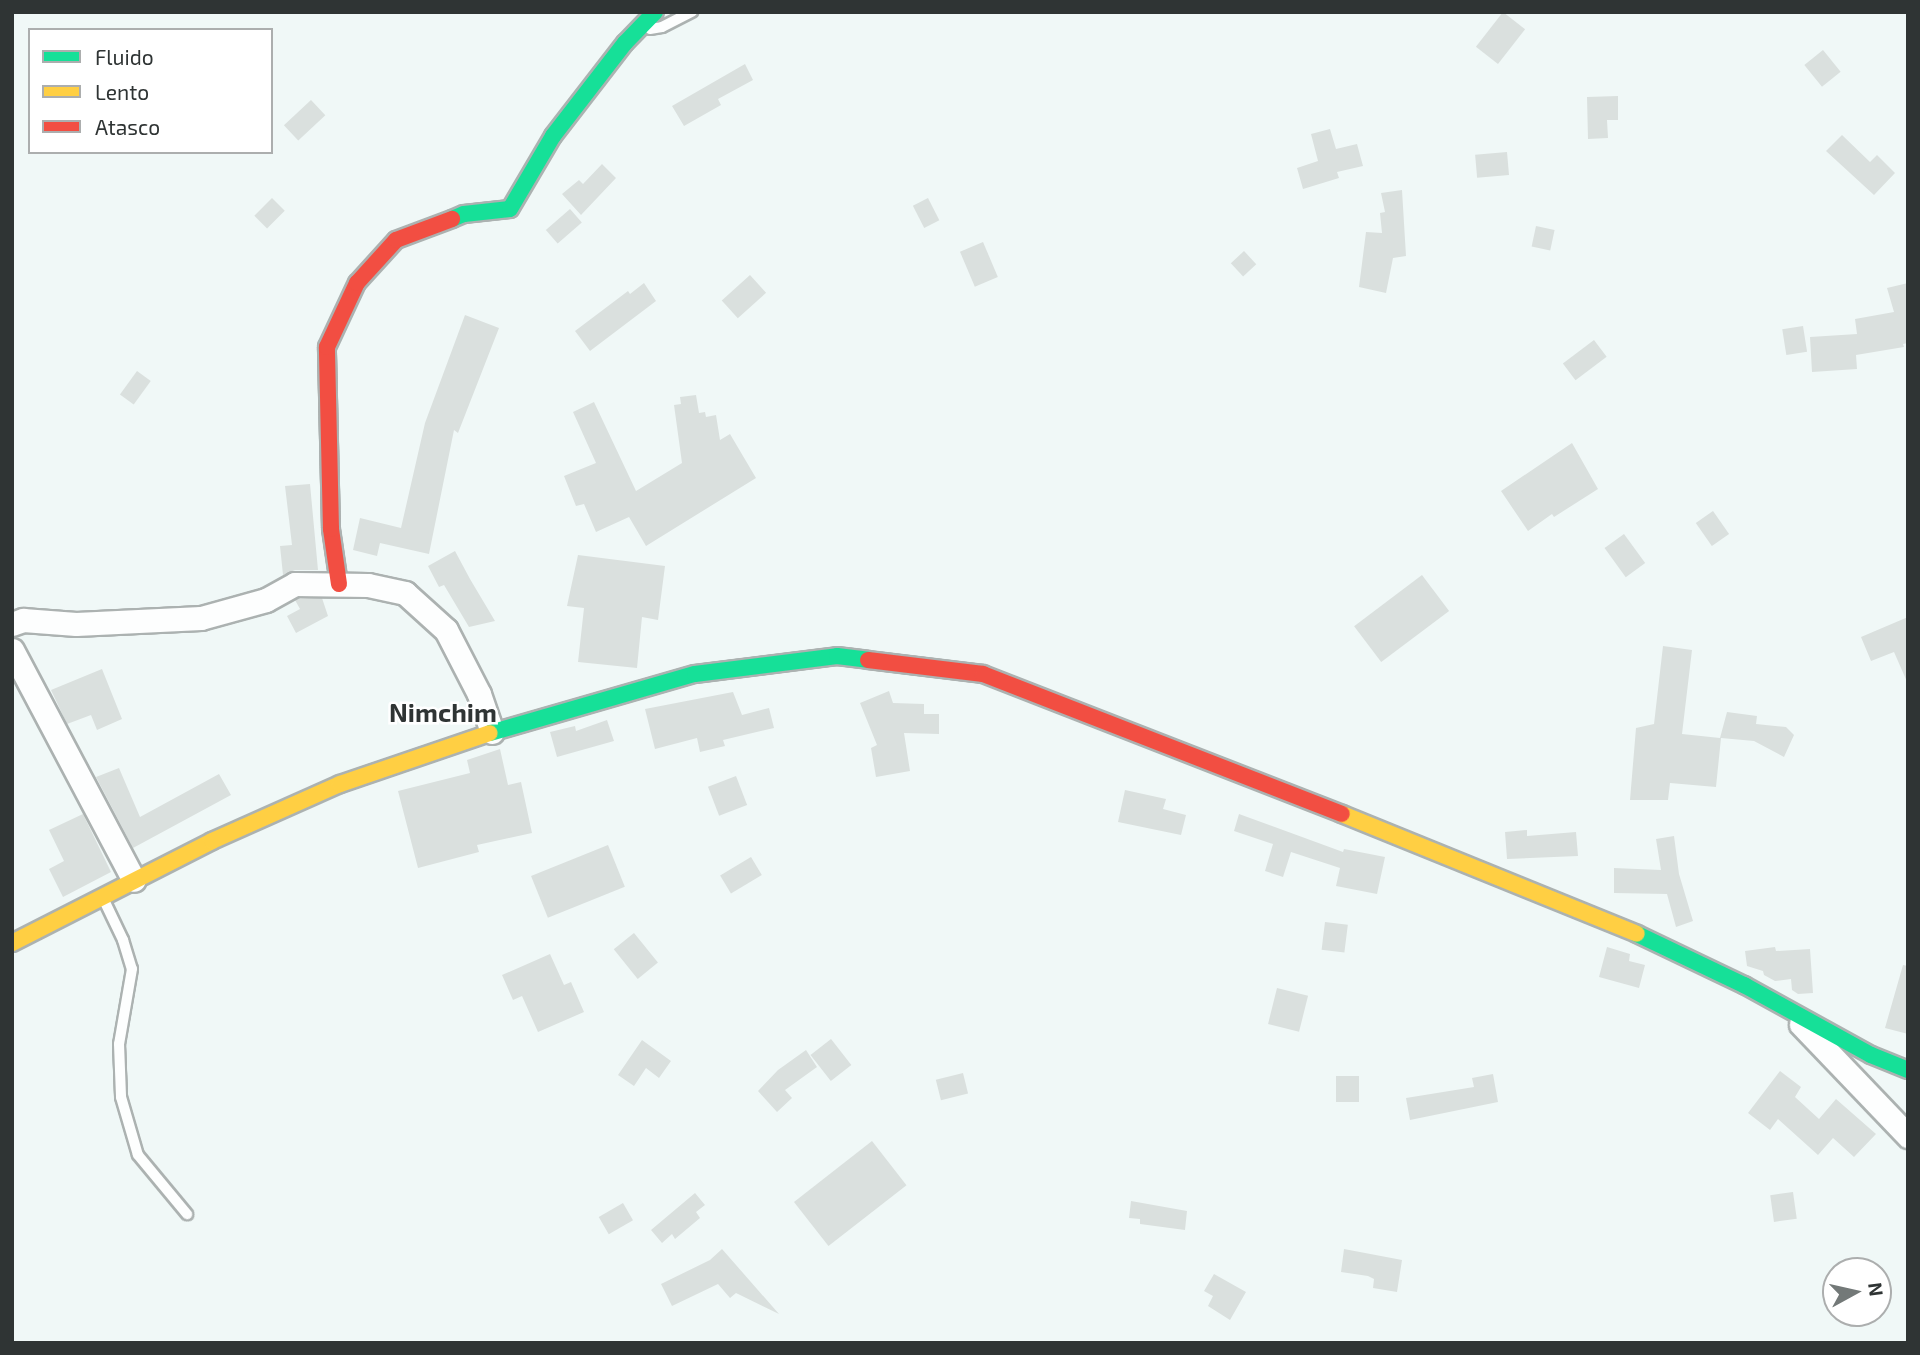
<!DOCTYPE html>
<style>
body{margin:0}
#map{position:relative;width:1920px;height:1355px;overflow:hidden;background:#f0f8f7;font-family:"Exo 2",sans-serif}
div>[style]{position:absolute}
.building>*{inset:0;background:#dae0de;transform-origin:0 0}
.roads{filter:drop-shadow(2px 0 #acb2b1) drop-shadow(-2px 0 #acb2b1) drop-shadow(0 2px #acb2b1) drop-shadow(0 -2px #acb2b1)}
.lane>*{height:10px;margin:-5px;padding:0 5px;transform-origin:5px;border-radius:5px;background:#fdfefe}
.street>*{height:23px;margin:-11.5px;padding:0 11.5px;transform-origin:11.5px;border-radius:11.5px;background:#fdfefe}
.fast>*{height:16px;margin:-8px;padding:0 8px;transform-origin:8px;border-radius:8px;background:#16e098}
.slow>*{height:16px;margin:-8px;padding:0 8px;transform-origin:8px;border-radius:8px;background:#ffcf43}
.jam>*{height:16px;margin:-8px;padding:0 8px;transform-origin:8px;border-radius:8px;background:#f24e42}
span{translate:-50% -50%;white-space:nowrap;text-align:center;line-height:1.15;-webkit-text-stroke:5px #fff;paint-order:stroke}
.quarter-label{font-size:26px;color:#2f3434;font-weight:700}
.frame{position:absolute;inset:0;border:14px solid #2f3434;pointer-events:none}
.legend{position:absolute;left:28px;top:28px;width:245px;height:126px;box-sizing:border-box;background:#fff;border:2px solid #acaeae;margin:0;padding:9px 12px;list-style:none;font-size:21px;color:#2f3434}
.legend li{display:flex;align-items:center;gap:14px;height:35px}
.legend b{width:35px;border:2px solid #acaeae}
.north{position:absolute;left:1822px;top:1257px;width:70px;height:70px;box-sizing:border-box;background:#fff;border:2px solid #acaeae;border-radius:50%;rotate:82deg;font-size:19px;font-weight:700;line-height:28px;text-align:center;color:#2f3434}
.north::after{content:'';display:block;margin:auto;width:24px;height:32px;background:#737978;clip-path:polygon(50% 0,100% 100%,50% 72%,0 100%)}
</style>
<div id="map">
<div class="building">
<i style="left:1503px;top:12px;width:28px;height:44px;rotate:38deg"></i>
<i style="left:1823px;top:50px;width:28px;height:24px;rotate:51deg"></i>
<i style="clip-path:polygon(745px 64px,753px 80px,718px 99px,721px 105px,684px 126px,672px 106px)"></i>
<i style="clip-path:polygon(1618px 96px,1618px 120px,1607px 120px,1608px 138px,1588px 139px,1587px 97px)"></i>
<i style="left:311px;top:100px;width:21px;height:37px;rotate:47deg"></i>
<i style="clip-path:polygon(1330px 129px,1336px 149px,1357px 144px,1363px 166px,1337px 172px,1339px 178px,1303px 189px,1297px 168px,1318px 161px,1311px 134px)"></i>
<i style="clip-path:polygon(1842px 135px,1870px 162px,1877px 155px,1895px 173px,1874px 195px,1826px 151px)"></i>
<i style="left:1507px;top:152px;width:23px;height:32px;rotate:85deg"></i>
<i style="clip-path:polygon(602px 164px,616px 178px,581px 215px,562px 194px,579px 180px,583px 184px)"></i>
<i style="clip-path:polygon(1402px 190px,1406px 256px,1393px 258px,1386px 293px,1359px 287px,1366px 232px,1382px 233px,1380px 213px,1385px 212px,1381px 193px)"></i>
<i style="left:272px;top:198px;width:18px;height:25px;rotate:45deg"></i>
<i style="left:928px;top:198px;width:25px;height:17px;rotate:63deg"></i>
<i style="left:570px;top:209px;width:18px;height:32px;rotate:49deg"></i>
<i style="left:1536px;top:226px;width:19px;height:21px;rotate:12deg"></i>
<i style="left:983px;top:242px;width:38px;height:25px;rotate:67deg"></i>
<i style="left:1244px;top:251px;width:18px;height:18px;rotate:47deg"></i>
<i style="left:750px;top:275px;width:24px;height:38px;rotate:48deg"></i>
<i style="clip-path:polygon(644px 283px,656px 301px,590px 351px,575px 331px,628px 291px,630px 294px)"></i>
<i style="clip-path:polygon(1908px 283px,1908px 343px,1903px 344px,1904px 347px,1856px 355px,1857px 369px,1812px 372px,1810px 337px,1857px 334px,1855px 319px,1894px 312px,1887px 288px)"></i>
<i style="clip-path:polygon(465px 315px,499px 328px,458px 433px,454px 430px,429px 554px,380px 543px,377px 556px,353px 550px,360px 518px,401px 528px,425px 423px)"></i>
<i style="left:1803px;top:326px;width:26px;height:21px;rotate:81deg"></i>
<i style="left:1594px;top:340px;width:21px;height:39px;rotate:53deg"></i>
<i style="left:137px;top:371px;width:17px;height:29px;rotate:36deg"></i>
<i style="clip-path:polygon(696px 395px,699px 413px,705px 412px,706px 417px,716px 415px,720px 440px,730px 434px,756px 478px,646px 546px,629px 517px,596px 532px,584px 504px,576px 506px,564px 476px,596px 463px,573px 412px,594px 402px,636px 491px,682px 463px,674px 405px,681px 404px,680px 397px)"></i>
<i style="clip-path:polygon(1572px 443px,1598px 489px,1554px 517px,1552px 514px,1528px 531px,1501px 491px)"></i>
<i style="clip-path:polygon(310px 484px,318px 570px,295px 570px,283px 575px,280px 546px,292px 545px,285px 486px)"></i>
<i style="left:1713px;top:511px;width:28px;height:21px;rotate:55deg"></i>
<i style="left:1624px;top:534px;width:36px;height:24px;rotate:54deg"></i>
<i style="clip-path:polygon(455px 551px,470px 579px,495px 621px,469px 627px,444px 585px,439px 587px,428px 566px)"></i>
<i style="clip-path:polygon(578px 555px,665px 566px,658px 620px,642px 617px,637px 668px,578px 662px,584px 608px,567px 606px)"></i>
<i style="left:1422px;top:575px;width:45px;height:85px;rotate:53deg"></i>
<i style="clip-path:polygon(299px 598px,322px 598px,328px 616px,296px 633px,287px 616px,300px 609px,295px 600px)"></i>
<i style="clip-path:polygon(1908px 617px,1908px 684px,1894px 652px,1871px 661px,1861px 637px)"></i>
<i style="clip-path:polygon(1663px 646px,1692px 650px,1682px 734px,1720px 738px,1727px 712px,1757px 716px,1756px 724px,1786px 727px,1794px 735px,1784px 757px,1754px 741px,1721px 738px,1716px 787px,1670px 783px,1668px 800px,1630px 800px,1636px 728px,1654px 724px)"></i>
<i style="clip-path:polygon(102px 669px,122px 719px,97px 730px,91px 715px,67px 724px,51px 690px)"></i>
<i style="clip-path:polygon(889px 691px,893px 703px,924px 704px,924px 714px,939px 714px,939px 734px,904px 733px,910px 771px,876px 777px,871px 748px,877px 745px,860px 703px)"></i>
<i style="clip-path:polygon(733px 692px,742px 715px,769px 708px,774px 728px,723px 740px,725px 746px,700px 752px,697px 738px,655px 749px,645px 709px)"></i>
<i style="clip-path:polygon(607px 720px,614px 741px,557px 757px,550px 732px,575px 726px,576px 731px)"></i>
<i style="clip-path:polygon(500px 749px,508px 785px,521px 782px,532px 833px,477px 845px,479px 852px,418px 868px,398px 791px,470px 773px,467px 760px)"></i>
<i style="clip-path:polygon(119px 768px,140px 817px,219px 774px,231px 795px,133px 848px,96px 777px)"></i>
<i style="left:736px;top:776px;width:31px;height:30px;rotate:69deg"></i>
<i style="clip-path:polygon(1125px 790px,1166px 799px,1163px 809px,1186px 815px,1181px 835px,1118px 822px)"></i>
<i style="clip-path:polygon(83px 814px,111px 872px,63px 897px,49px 869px,64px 861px,49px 830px)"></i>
<i style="clip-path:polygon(1239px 814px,1343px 852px,1344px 849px,1385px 857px,1377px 894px,1336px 886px,1340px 868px,1291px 852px,1283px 877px,1265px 871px,1273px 844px,1234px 831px)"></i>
<i style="clip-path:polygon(1527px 830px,1527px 836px,1576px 832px,1578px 856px,1507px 859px,1505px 832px)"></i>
<i style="clip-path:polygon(1674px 836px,1679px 874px,1693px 921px,1676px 927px,1667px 894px,1614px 893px,1614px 868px,1661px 870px,1656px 839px)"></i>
<i style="left:608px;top:845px;width:45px;height:83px;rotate:68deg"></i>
<i style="left:751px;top:857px;width:21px;height:36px;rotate:59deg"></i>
<i style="left:1325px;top:922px;width:23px;height:28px;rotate:7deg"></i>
<i style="left:634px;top:933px;width:38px;height:26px;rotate:51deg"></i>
<i style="clip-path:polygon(1607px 947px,1630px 954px,1629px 961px,1645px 965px,1639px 988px,1599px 977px)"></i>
<i style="clip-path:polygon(1775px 947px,1776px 951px,1810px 949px,1813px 993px,1798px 994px,1792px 990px,1791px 979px,1775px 981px,1764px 975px,1763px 971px,1747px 966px,1745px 951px)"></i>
<i style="clip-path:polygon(550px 954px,564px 985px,571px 982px,584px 1012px,538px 1032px,522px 996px,513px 1000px,502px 975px)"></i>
<i style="clip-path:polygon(1903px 965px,1908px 966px,1908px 1034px,1885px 1028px)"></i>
<i style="left:1277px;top:988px;width:32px;height:37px;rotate:14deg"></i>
<i style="left:831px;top:1039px;width:33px;height:26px;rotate:52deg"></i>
<i style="clip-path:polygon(642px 1040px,671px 1061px,659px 1078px,646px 1068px,634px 1086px,618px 1075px)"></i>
<i style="clip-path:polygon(806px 1050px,817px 1067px,785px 1090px,792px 1098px,777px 1112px,758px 1091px,778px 1070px)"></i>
<i style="clip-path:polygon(1780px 1071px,1801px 1087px,1795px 1097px,1819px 1119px,1836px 1099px,1876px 1134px,1854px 1157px,1833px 1138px,1818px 1155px,1778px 1119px,1770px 1130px,1748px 1113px)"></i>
<i style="left:963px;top:1073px;width:21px;height:28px;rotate:76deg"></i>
<i style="clip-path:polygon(1493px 1074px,1498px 1102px,1410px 1120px,1406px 1098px,1474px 1087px,1472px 1078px)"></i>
<i style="left:1336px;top:1076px;width:23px;height:26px"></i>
<i style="left:872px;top:1141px;width:56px;height:99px;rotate:52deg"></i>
<i style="left:1793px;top:1192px;width:27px;height:23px;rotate:82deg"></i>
<i style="clip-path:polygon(695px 1193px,705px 1205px,696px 1212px,700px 1218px,675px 1239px,672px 1234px,662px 1243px,651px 1230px)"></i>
<i style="clip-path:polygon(1131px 1201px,1187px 1211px,1185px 1230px,1140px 1224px,1140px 1219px,1129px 1218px)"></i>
<i style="left:623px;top:1203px;width:20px;height:28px;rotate:60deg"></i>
<i style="clip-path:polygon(722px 1249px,779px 1314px,736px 1293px,730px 1298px,718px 1284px,672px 1306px,661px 1284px,710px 1260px)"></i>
<i style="clip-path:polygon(1344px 1249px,1402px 1260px,1397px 1292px,1373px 1288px,1374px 1279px,1368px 1276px,1341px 1272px)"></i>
<i style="clip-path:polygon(1214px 1274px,1246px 1292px,1230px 1320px,1208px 1306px,1213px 1296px,1204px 1291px)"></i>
</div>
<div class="roads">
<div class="lane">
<i style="left:650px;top:29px;width:12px;rotate:-9deg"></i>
<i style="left:662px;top:27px;width:34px;rotate:-27deg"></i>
<i style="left:103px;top:898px;width:47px;rotate:64.5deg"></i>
<i style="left:123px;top:940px;width:30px;rotate:73deg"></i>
<i style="left:132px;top:969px;width:76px;rotate:99.8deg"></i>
<i style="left:119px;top:1044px;width:53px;rotate:87.8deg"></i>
<i style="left:121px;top:1097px;width:60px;rotate:73.7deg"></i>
<i style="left:138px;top:1155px;width:77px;rotate:50.3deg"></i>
</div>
<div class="street">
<i style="left:12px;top:624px;width:12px;rotate:-20deg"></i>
<i style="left:23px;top:620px;width:53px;rotate:4.3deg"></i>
<i style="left:76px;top:624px;width:125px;rotate:-2.7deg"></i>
<i style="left:201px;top:618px;width:67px;rotate:-15.5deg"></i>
<i style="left:266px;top:600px;width:33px;rotate:-29deg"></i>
<i style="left:295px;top:584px;width:73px;rotate:0.8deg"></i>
<i style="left:368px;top:585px;width:38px;rotate:12deg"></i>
<i style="left:405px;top:593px;width:55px;rotate:42.1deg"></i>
<i style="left:446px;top:630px;width:72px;rotate:62.7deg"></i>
<i style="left:479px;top:694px;width:40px;rotate:71.1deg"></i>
<i style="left:12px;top:650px;width:260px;rotate:62.1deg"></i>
<i style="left:1801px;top:1024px;width:155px;rotate:46.3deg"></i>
</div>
<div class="fast">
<i style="left:452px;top:219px;width:13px;rotate:-23deg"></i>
<i style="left:464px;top:214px;width:46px;rotate:-6.2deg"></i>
<i style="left:510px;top:209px;width:85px;rotate:-59.5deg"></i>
<i style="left:553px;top:136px;width:118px;rotate:-52.3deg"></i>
<i style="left:625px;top:43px;width:43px;rotate:-45.9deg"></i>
<i style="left:490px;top:733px;width:213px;rotate:-16.1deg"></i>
<i style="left:695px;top:674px;width:143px;rotate:-7.2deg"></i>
<i style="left:837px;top:656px;width:31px;rotate:7deg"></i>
<i style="left:1637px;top:934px;width:119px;rotate:25.5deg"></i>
<i style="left:1744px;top:985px;width:145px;rotate:28.9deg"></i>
<i style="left:1871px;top:1055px;width:40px;rotate:22deg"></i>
</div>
<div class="slow">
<i style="left:1342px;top:814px;width:318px;rotate:22.1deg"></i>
<i style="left:12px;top:943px;width:225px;rotate:-27deg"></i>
<i style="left:212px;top:841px;width:140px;rotate:-24deg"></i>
<i style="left:340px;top:784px;width:158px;rotate:-18.8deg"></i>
</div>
<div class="jam">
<i style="left:339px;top:584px;width:56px;rotate:-98.3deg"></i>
<i style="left:331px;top:529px;width:182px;rotate:-91.3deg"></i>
<i style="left:327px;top:347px;width:71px;rotate:-64.9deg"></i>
<i style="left:357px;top:283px;width:58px;rotate:-47.8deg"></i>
<i style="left:396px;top:240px;width:60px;rotate:-20.6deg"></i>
<i style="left:868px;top:660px;width:116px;rotate:6.9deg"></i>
<i style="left:983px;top:674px;width:385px;rotate:21.3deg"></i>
</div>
</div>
<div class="quarter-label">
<span style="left:443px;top:712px">Nimchim</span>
</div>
<div class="frame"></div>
<ul class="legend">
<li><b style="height:9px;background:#16e098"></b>Fluido</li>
<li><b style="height:9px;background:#ffcf43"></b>Lento</li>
<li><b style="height:9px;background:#f24e42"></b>Atasco</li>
</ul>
<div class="north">N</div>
</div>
